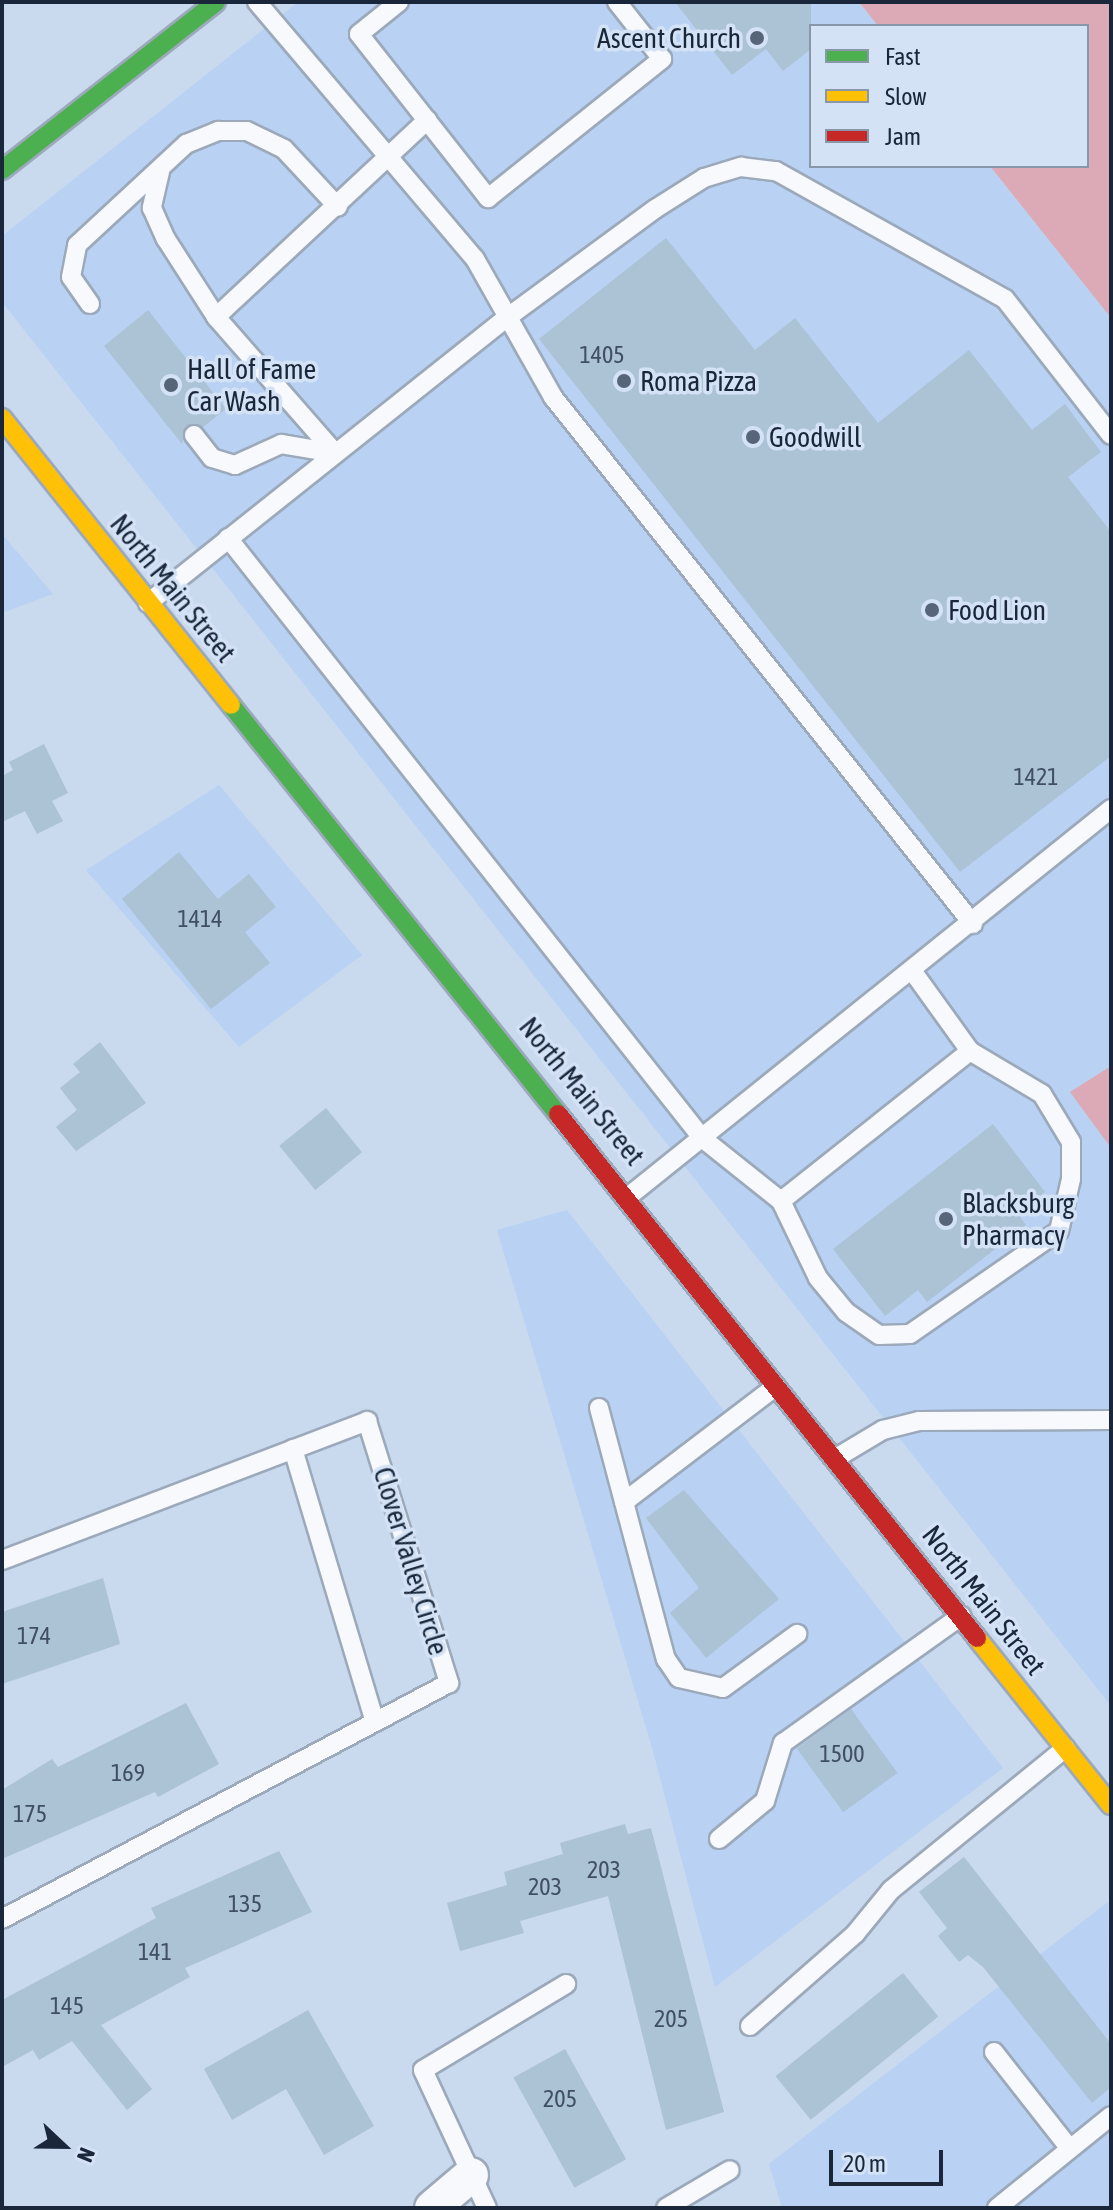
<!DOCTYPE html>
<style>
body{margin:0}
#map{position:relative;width:1113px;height:2210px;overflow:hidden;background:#c9d9ee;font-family:"Asap Condensed",sans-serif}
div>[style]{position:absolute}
.built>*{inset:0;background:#b9d1f2}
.green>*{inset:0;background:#dbaab6}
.building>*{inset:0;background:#acc2d5;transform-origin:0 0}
.roads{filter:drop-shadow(2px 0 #9ba9ba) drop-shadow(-2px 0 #9ba9ba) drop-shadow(0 2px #9ba9ba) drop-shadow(0 -2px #9ba9ba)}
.lane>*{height:18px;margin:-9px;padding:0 9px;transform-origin:9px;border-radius:9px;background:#f7f9fc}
.street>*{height:34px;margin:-17px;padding:0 17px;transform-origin:17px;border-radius:17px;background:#f7f9fc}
.fast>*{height:18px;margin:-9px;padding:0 9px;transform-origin:9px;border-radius:9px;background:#4caf50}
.slow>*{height:18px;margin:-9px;padding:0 9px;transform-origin:9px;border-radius:9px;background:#ffc107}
.jam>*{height:18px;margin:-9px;padding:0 9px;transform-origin:9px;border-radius:9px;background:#c62828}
.dots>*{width:22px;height:22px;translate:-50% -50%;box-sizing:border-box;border:4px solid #d4e2f6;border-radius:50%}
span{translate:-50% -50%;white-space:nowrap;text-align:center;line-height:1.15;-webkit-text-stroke:7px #d4e2f6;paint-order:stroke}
.number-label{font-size:24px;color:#404f62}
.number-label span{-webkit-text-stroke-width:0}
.poi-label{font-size:28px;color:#1a273a}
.right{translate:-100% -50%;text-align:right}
.left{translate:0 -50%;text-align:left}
.street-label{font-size:28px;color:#1a273a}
.frame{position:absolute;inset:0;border:4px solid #1a273a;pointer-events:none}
.legend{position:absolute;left:809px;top:24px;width:280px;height:144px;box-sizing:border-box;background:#d4e2f6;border:2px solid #8a97ab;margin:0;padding:10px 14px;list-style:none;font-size:24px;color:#1a273a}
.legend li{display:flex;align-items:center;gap:16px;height:40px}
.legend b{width:40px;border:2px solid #8a97ab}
.north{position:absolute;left:24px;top:2106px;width:80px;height:80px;-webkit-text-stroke:6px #d4e2f6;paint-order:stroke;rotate:112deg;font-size:22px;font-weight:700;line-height:32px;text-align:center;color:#1a273a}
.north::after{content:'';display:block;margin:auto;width:28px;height:36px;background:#1a273a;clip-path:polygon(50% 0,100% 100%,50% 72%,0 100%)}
.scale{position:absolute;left:829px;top:2150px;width:114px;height:36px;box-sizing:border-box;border:4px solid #1a273a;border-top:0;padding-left:10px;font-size:24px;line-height:28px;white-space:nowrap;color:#1a273a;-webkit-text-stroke:6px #d4e2f6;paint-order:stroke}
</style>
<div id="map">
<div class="built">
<i style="clip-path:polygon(298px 2px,859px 2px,878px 26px,811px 26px,811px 166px,990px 166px,1111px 318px,1111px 1066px,1071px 1092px,1111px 1148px,1111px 1706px,2px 302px,2px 236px)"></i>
<i style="clip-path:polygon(2px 534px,53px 594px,2px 613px)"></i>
<i style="clip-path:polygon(219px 785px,362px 955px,239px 1047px,86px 870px)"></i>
<i style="clip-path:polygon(567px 1210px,1003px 1768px,715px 1987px,653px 1751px,497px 1230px)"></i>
<i style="clip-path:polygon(1108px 1902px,1111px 2208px,782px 2208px,769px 2164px)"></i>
</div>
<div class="green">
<i style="clip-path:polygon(859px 2px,1111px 2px,1111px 318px,990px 166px,1087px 166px,1087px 26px,878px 26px)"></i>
<i style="clip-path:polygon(1111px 1066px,1111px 1148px,1070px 1092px)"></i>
</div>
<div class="building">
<i style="clip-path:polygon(675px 2px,811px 2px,811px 49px,783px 71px,766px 49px,732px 75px)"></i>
<i style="clip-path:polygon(666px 238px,755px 350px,795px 318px,878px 423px,969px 350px,1032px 430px,1065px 404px,1101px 452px,1068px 477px,1111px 532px,1111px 756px,960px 872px,539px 339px)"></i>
<i style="clip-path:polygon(148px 310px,226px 409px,203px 427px,186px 426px,182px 444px,104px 346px)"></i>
<i style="clip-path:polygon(44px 744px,68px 793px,52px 801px,63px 821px,37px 834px,25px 811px,2px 822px,2px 776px,13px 770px,9px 762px)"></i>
<i style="clip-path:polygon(179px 852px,218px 899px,249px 874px,276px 907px,245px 932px,270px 963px,211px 1009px,122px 899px)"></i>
<i style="clip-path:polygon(100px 1042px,146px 1103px,76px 1151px,56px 1127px,77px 1110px,60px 1088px,80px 1072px,73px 1064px)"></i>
<i style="left:326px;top:1108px;width:57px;height:60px;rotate:51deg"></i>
<i style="clip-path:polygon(993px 1124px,1045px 1192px,1017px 1213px,1026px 1225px,927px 1302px,918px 1290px,885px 1316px,833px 1249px)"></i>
<i style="clip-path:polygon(684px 1490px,779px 1599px,706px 1658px,670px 1613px,699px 1588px,646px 1518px)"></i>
<i style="clip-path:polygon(103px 1578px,120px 1644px,2px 1684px,2px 1612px)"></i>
<i style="clip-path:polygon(186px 1703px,219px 1764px,158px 1797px,155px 1792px,2px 1859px,2px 1790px,52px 1759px,58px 1767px)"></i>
<i style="left:851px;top:1709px;width:79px;height:67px;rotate:54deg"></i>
<i style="clip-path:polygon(625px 1824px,628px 1834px,651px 1828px,724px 2112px,666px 2130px,608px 1896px,520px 1921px,524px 1933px,460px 1951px,447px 1903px,507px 1885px,504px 1872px,563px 1854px,560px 1843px)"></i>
<i style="clip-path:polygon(279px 1851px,312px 1912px,185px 1968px,190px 1977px,101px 2025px,152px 2089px,127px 2110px,72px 2041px,39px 2060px,33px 2050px,2px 2067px,2px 2000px,156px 1918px,151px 1908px)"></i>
<i style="clip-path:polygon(964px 1857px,1111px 2044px,1111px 2087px,1092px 2103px,983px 1967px,968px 1955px,959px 1962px,938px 1936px,947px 1928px,919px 1892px)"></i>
<i style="left:903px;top:1973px;width:56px;height:164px;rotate:51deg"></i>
<i style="clip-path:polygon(308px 2010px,374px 2126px,324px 2155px,286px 2089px,232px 2120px,204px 2069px)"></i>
<i style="left:565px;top:2049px;width:126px;height:59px;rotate:61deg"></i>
</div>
<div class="roads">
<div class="lane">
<i style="left:257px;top:2px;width:337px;rotate:49.7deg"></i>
<i style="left:475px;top:259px;width:159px;rotate:60.5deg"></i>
<i style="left:553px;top:397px;width:674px;rotate:51.45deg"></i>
<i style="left:399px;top:2px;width:51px;rotate:141.3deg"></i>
<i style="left:359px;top:34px;width:209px;rotate:51.8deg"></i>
<i style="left:488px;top:198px;width:223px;rotate:-38.6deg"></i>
<i style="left:662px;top:59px;width:73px;rotate:-128.3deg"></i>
<i style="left:160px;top:172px;width:37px;rotate:103deg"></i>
<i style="left:152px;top:208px;width:34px;rotate:66deg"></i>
<i style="left:166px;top:239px;width:93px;rotate:57.3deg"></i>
<i style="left:216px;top:317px;width:181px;rotate:48.8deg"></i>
<i style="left:90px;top:304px;width:33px;rotate:-125deg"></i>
<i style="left:71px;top:277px;width:33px;rotate:-79deg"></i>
<i style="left:77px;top:245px;width:149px;rotate:-42.8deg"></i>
<i style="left:186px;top:144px;width:35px;rotate:-22deg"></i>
<i style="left:218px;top:131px;width:29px"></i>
<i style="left:247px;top:131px;width:41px;rotate:25.9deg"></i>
<i style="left:284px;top:149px;width:79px;rotate:47deg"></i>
<i style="left:216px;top:317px;width:289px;rotate:-43deg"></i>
<i style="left:194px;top:435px;width:29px;rotate:52deg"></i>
<i style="left:212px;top:458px;width:24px;rotate:17deg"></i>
<i style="left:235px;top:465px;width:51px;rotate:-24.5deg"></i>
<i style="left:281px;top:444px;width:55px;rotate:9.5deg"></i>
<i style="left:228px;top:538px;width:765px;rotate:51.69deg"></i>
<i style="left:702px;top:1138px;width:101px;rotate:38.6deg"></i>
<i style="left:781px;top:1201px;width:85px;rotate:64.3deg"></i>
<i style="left:818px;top:1278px;width:44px;rotate:50.5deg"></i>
<i style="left:846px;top:1312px;width:40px;rotate:34.9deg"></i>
<i style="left:879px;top:1335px;width:31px;rotate:-2deg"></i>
<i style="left:910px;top:1334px;width:181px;rotate:-34.7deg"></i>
<i style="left:1059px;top:1231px;width:53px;rotate:-77deg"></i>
<i style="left:1071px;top:1179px;width:37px;rotate:-90deg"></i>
<i style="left:1071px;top:1142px;width:56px;rotate:-121.1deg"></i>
<i style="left:1042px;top:1094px;width:84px;rotate:-149.2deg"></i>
<i style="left:970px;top:1051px;width:97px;rotate:-125.8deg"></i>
<i style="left:148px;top:603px;width:460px;rotate:-38.5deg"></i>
<i style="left:508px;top:317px;width:182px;rotate:-36.3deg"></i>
<i style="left:655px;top:209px;width:58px;rotate:-32.3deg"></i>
<i style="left:704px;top:178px;width:39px;rotate:-17deg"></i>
<i style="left:741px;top:167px;width:35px;rotate:7deg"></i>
<i style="left:776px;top:171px;width:262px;rotate:29.2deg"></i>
<i style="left:1005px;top:299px;width:172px;rotate:52.1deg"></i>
<i style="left:629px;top:1196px;width:618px;rotate:-38.76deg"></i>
<i style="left:781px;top:1201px;width:241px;rotate:-38.4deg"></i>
<i style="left:599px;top:1408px;width:260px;rotate:75.1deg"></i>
<i style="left:666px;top:1659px;width:23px;rotate:56deg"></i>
<i style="left:679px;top:1678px;width:45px;rotate:12.8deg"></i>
<i style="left:723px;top:1688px;width:92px;rotate:-36.1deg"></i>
<i style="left:293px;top:1449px;width:285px;rotate:73.3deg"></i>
<i style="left:836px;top:1458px;width:55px;rotate:-30.8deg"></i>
<i style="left:883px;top:1430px;width:37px;rotate:-14deg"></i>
<i style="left:919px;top:1421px;width:192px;rotate:-0.3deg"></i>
<i style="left:624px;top:1502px;width:191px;rotate:-37.3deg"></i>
<i style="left:2px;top:1560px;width:391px;rotate:-20.8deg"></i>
<i style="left:367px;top:1421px;width:275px;rotate:72.6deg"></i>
<i style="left:449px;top:1683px;width:505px;rotate:152.17deg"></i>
<i style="left:719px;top:1839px;width:60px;rotate:-39.6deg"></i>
<i style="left:765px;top:1801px;width:61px;rotate:-72.8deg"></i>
<i style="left:783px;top:1743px;width:219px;rotate:-35.5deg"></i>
<i style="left:750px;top:2026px;width:140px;rotate:-41.2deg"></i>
<i style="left:855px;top:1934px;width:57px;rotate:-50.7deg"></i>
<i style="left:891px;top:1890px;width:225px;rotate:-39.1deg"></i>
<i style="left:994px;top:2052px;width:123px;rotate:51.9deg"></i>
<i style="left:487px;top:2208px;width:152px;rotate:-114.9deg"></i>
<i style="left:423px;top:2070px;width:167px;rotate:-31deg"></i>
<i style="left:666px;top:2208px;width:74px;rotate:-30.7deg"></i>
<i style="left:997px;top:2208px;width:146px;rotate:-38.9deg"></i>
</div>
<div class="street">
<i style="left:432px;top:2208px;width:51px;rotate:-40.2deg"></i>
</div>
<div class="fast">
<i style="left:2px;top:170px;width:272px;rotate:-38.1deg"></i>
<i style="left:231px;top:705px;width:524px;rotate:51.36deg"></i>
</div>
<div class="slow">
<i style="left:2px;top:418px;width:367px;rotate:51.4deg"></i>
<i style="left:977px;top:1638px;width:214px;rotate:51.3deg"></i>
</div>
<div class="jam">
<i style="left:558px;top:1114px;width:671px;rotate:51.35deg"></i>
</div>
</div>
<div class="dots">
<i style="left:757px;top:38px;background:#576579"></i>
<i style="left:624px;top:381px;background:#576579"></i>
<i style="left:171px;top:385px;background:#576579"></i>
<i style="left:753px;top:437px;background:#576579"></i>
<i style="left:932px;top:610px;background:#576579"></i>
<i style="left:946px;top:1219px;background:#576579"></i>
</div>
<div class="number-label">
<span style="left:602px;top:355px">1405</span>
<span style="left:1036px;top:777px">1421</span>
<span style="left:200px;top:919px">1414</span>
<span style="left:34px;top:1636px">174</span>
<span style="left:842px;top:1754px">1500</span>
<span style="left:128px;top:1773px">169</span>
<span style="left:30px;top:1814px">175</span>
<span style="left:604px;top:1870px">203</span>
<span style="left:545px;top:1887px">203</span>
<span style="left:245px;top:1904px">135</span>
<span style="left:155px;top:1952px">141</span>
<span style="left:67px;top:2006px">145</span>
<span style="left:671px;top:2019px">205</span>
<span style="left:560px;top:2099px">205</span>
</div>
<div class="poi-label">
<span class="right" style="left:741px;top:38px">Ascent Church</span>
<span class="left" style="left:187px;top:385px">Hall of Fame<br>Car Wash</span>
<span class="left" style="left:640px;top:381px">Roma Pizza</span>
<span class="left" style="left:769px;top:437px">Goodwill</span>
<span class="left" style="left:948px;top:610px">Food Lion</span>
<span class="left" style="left:962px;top:1219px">Blacksburg<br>Pharmacy</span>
</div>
<div class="street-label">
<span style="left:173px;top:588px;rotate:51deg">North Main Street</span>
<span style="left:582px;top:1091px;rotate:51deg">North Main Street</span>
<span style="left:411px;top:1561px;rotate:73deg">Clover Valley Circle</span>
<span style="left:984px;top:1600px;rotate:52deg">North Main Street</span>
</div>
<div class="frame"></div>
<ul class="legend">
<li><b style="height:10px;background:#4caf50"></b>Fast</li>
<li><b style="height:10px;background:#ffc107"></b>Slow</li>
<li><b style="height:10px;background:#c62828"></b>Jam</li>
</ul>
<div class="north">N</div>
<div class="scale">20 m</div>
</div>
